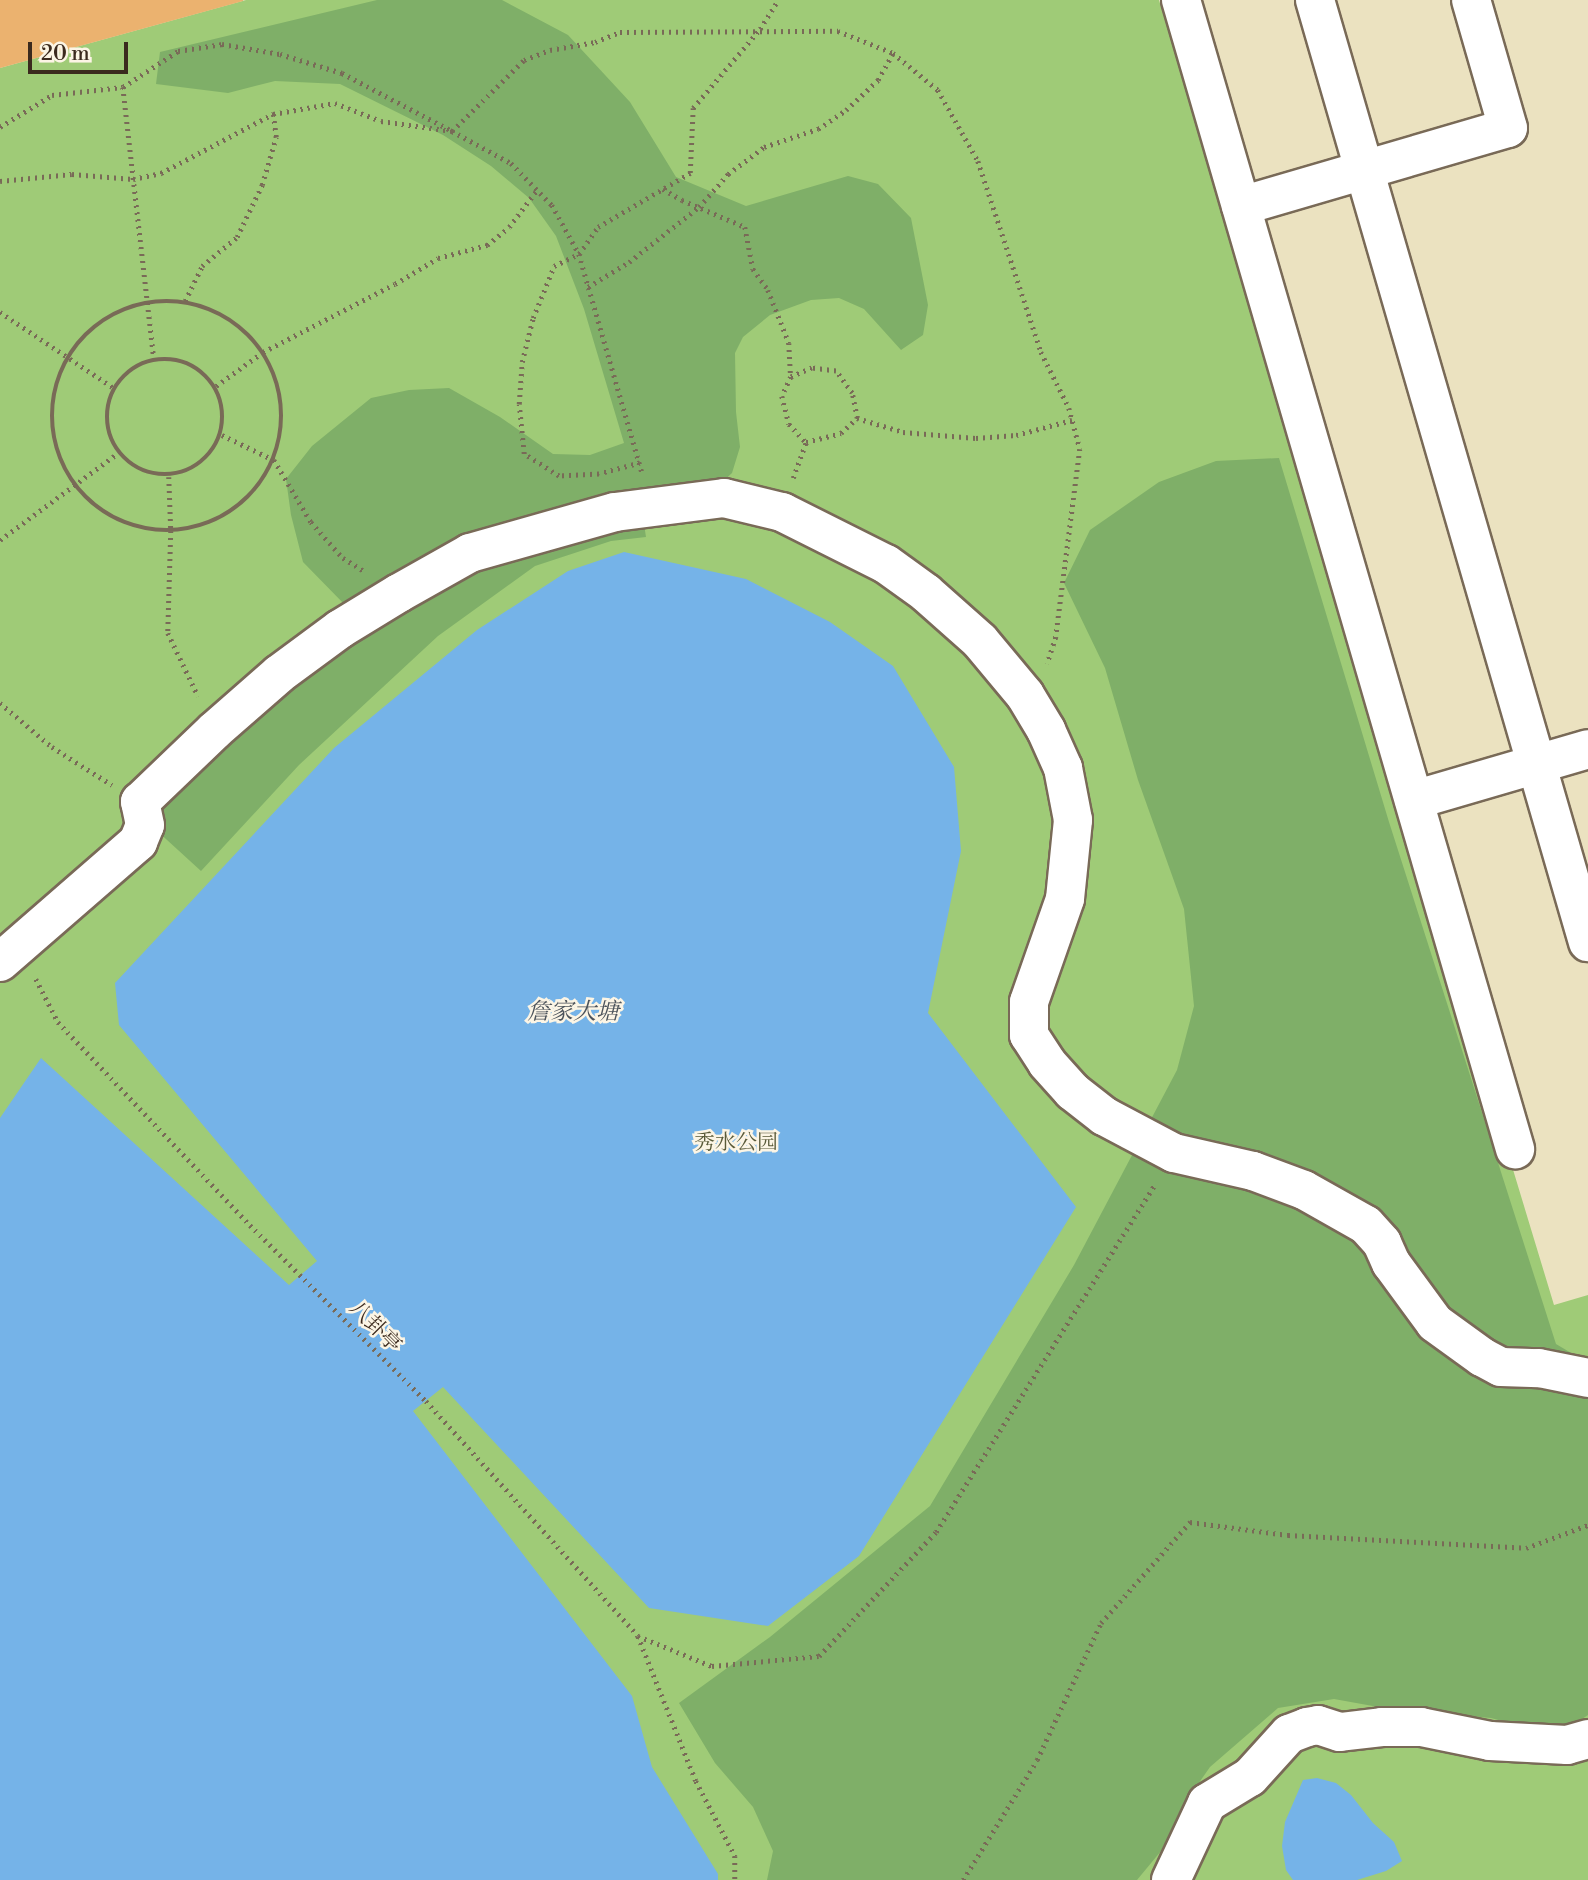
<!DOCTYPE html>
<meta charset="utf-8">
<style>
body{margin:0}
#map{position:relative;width:1588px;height:1880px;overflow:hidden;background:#ebe2c0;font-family:"Libre Bodoni","Noto Serif SC",serif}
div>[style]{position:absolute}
.green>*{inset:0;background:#9fcb77}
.forest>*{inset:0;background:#7faf68}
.water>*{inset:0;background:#75b3e8}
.building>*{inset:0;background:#ebb26f}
.path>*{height:4.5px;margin-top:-2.25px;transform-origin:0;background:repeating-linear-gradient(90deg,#796a57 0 2px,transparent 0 7px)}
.path>.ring{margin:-2.25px;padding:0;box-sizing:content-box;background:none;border:4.5px solid #796a57;border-radius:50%}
.roads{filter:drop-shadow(2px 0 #796a57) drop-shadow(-2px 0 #796a57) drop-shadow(0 2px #796a57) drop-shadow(0 -2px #796a57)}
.minor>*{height:38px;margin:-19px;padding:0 19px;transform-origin:19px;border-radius:19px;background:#fff}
span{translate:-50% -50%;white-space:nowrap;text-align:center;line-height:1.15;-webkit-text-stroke:5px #fcf5e5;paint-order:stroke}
.park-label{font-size:21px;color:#595a39}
.street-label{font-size:21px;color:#3b2a1e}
.water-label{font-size:23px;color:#4c535b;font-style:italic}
.scale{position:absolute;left:28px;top:42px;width:100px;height:32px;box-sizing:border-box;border:4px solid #3b2a1e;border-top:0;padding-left:9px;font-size:21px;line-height:24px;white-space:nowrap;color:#3b2a1e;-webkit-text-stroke:5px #fcf5e5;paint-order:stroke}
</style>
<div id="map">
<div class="green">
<i style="clip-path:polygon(246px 0,1159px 0,1554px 1305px,1588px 1295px,1588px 1880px,0 1880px,0 68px)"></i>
</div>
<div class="forest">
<i style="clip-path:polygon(377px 0,502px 0,568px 35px,630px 102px,676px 177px,746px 206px,848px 176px,878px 184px,911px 218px,928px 305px,923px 335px,901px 350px,864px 309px,839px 298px,811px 300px,770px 315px,743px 337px,735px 353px,736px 412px,740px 447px,732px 473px,716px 488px,640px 498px,646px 537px,611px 541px,535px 566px,438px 636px,299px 765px,201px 871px,155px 829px,152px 803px,351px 642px,346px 606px,303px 562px,291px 515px,286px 479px,312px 446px,371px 398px,409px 390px,449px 388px,500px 417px,553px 454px,590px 455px,624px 443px,584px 309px,556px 236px,529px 198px,491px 166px,443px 135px,340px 84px,275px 81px,228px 93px,156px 84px,160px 52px)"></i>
<i style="clip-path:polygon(1279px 458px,1389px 822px,1556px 1344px,1588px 1363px,1588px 1715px,1576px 1723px,1542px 1732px,1491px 1718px,1384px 1708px,1334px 1699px,1278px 1708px,1210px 1767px,1182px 1807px,1161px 1851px,1137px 1880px,767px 1880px,773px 1851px,753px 1807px,715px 1763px,679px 1703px,770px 1637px,930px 1506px,1074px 1265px,1177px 1070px,1194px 1006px,1184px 909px,1138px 780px,1105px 668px,1064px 583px,1090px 530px,1159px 482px,1216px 461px)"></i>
</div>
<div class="water">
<i style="clip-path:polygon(624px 552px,746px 579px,830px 622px,893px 666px,954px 767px,961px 851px,928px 1013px,1076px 1207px,859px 1556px,768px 1626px,649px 1608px,443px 1387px,413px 1411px,632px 1696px,652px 1767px,718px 1874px,718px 1880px,0 1880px,0 1118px,41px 1058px,289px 1285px,317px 1261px,119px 1025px,115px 983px,334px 748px,477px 630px,568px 571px)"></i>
<i style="clip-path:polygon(1317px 1778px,1336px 1783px,1351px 1795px,1373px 1823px,1394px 1842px,1402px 1861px,1386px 1871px,1357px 1880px,1293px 1880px,1286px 1870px,1282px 1846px,1285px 1822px,1303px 1780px)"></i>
</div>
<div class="building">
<i style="clip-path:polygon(0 0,243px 0,243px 1px,0 68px)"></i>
</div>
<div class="path">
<i style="left:123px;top:87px;width:275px;rotate:83.5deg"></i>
<i style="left:0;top:127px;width:61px;rotate:-31.6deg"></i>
<i style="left:52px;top:95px;width:71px;rotate:-6.4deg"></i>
<i style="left:123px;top:87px;width:66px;rotate:-33.2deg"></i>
<i style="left:178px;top:51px;width:45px;rotate:-9deg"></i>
<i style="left:222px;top:44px;width:59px;rotate:9.8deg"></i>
<i style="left:280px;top:54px;width:65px;rotate:17deg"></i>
<i style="left:342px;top:73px;width:124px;rotate:27.8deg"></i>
<i style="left:452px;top:131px;width:67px;rotate:28.5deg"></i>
<i style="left:511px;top:163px;width:59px;rotate:45.7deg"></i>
<i style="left:552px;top:205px;width:56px;rotate:61.1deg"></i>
<i style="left:579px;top:254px;width:227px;rotate:73.9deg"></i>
<i style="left:0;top:181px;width:72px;rotate:-5.6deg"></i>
<i style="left:72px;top:174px;width:61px;rotate:4.7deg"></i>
<i style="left:133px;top:179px;width:29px;rotate:-12deg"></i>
<i style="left:161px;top:173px;width:127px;rotate:-27.8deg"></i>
<i style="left:273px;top:114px;width:63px;rotate:-10.1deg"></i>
<i style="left:335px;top:103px;width:49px;rotate:21.4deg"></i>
<i style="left:381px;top:121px;width:72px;rotate:8deg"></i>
<i style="left:452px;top:131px;width:101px;rotate:-44.6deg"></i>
<i style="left:524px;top:60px;width:28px;rotate:-21deg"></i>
<i style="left:550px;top:50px;width:46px;rotate:-10.1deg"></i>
<i style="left:595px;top:42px;width:27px;rotate:-22deg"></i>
<i style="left:620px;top:32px;width:218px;rotate:-0.3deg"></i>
<i style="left:838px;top:31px;width:59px;rotate:21.8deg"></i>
<i style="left:893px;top:53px;width:58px;rotate:39.4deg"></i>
<i style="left:938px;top:90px;width:81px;rotate:60.6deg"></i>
<i style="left:978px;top:161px;width:201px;rotate:71.7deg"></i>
<i style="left:1041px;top:352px;width:63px;rotate:63.4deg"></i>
<i style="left:1069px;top:408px;width:42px;rotate:75deg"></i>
<i style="left:1080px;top:449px;width:190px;rotate:97.3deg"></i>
<i style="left:1056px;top:637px;width:28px;rotate:108deg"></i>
<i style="left:663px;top:189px;width:22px;rotate:30deg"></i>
<i style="left:682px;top:200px;width:69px;rotate:23.2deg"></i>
<i style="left:745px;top:227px;width:43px;rotate:79.2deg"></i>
<i style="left:753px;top:269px;width:26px;rotate:54deg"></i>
<i style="left:768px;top:290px;width:57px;rotate:68.4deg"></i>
<i style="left:789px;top:343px;width:34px;rotate:87deg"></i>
<i style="left:588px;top:287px;width:48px;rotate:-31.4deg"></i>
<i style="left:629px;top:262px;width:89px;rotate:-38.2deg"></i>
<i style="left:699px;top:207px;width:44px;rotate:-48.7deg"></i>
<i style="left:728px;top:174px;width:45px;rotate:-36.9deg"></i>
<i style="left:764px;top:147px;width:57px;rotate:-18.4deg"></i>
<i style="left:818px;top:129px;width:34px;rotate:-34deg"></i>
<i style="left:846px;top:110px;width:44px;rotate:-43.2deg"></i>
<i style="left:878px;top:80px;width:31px;rotate:-61deg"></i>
<i class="ring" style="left:52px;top:301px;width:225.5px;height:225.5px"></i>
<i style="left:185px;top:301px;width:39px;rotate:-64deg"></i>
<i style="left:202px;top:266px;width:45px;rotate:-39.6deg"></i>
<i style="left:237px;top:237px;width:58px;rotate:-64.3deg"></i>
<i style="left:262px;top:185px;width:50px;rotate:-73.7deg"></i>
<i style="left:276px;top:137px;width:23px;rotate:-97deg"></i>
<i style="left:0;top:312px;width:137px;rotate:33.7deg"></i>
<i class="ring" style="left:107px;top:359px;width:111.5px;height:111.5px"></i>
<i style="left:216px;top:386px;width:58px;rotate:-35.9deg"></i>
<i style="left:263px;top:352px;width:148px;rotate:-27.3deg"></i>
<i style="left:395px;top:284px;width:50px;rotate:-31.2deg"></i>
<i style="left:438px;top:258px;width:51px;rotate:-14.9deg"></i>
<i style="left:487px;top:245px;width:28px;rotate:-39deg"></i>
<i style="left:509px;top:227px;width:46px;rotate:-52.9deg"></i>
<i style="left:857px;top:418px;width:48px;rotate:16.9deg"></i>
<i style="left:903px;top:432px;width:73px;rotate:4.7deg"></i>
<i style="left:976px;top:438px;width:40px;rotate:-4.3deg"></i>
<i style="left:1016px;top:435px;width:58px;rotate:-15deg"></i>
<i style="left:222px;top:435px;width:58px;rotate:25.7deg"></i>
<i style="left:274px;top:460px;width:72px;rotate:59.2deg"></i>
<i style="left:311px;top:522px;width:48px;rotate:48.4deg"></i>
<i style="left:343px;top:558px;width:26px;rotate:32deg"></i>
<i style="left:640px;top:463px;width:42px;rotate:165deg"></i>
<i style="left:599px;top:474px;width:40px;rotate:177.1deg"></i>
<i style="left:559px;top:476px;width:41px;rotate:-147.8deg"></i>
<i style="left:524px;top:454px;width:50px;rotate:-95.7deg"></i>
<i style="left:519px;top:404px;width:42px;rotate:-85.9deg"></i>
<i style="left:522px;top:362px;width:45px;rotate:-76deg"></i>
<i style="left:533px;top:318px;width:56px;rotate:-68deg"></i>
<i style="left:554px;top:266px;width:28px;rotate:-26deg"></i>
<i style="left:579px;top:254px;width:33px;rotate:-55deg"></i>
<i style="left:598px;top:227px;width:107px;rotate:-30.4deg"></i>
<i style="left:690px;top:173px;width:65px;rotate:-87.4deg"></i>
<i style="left:693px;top:108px;width:104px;rotate:-49.7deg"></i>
<i style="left:760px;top:29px;width:34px;rotate:-58deg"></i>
<i style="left:169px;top:477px;width:54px;rotate:87.9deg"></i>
<i style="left:171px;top:531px;width:102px;rotate:91.7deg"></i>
<i style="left:168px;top:633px;width:70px;rotate:64.5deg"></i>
<i style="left:793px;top:478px;width:38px;rotate:-70deg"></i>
<i style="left:806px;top:442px;width:36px;rotate:-14deg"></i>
<i style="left:841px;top:433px;width:22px;rotate:-43deg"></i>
<i style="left:857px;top:418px;width:25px;rotate:-101deg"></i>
<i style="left:852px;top:393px;width:27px;rotate:-126deg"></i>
<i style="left:836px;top:371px;width:24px;rotate:-173deg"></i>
<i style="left:812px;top:368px;width:23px;rotate:157deg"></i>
<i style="left:791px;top:377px;width:21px;rotate:115deg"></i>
<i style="left:782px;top:396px;width:29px;rotate:76deg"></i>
<i style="left:789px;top:424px;width:25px;rotate:47deg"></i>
<i style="left:0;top:540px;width:147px;rotate:-36.4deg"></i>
<i style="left:0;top:703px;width:68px;rotate:40.2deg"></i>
<i style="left:52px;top:747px;width:71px;rotate:32.3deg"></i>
<i style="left:36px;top:979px;width:48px;rotate:62.9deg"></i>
<i style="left:58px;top:1022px;width:279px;rotate:46.6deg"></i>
<i style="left:250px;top:1225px;width:249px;rotate:45deg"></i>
<i style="left:426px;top:1401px;width:316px;rotate:47.9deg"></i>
<i style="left:638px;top:1636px;width:156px;rotate:68.2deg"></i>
<i style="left:696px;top:1781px;width:85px;rotate:62.5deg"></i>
<i style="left:735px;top:1856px;width:24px;rotate:90deg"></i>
<i style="left:638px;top:1636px;width:80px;rotate:22.1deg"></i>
<i style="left:712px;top:1666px;width:107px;rotate:-5.3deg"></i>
<i style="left:819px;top:1656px;width:170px;rotate:-46.7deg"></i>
<i style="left:936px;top:1532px;width:411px;rotate:-57.8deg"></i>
<i style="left:963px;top:1880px;width:141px;rotate:-58.3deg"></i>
<i style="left:1037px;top:1760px;width:151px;rotate:-65deg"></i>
<i style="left:1101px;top:1623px;width:135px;rotate:-48.6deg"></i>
<i style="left:1190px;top:1522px;width:99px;rotate:7.6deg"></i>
<i style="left:1288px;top:1535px;width:238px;rotate:3.1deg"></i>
<i style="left:1526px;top:1548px;width:66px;rotate:-20.4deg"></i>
</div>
<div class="roads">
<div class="minor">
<i style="left:1181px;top:0;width:1197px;rotate:73.79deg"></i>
<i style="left:1315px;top:0;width:981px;rotate:73.84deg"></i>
<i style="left:1241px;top:206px;width:278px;rotate:-16.3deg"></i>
<i style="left:1508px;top:128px;width:133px;rotate:-106.1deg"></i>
<i style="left:1414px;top:800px;width:181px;rotate:-16.3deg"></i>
<i style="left:0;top:962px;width:183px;rotate:-41deg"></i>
<i style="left:138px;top:842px;width:18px;rotate:-68deg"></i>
<i style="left:145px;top:825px;width:24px;rotate:-102deg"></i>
<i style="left:140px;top:802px;width:103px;rotate:-43.8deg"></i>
<i style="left:214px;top:731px;width:86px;rotate:-41.2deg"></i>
<i style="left:279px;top:674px;width:76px;rotate:-36.4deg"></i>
<i style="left:340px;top:629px;width:69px;rotate:-31.4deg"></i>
<i style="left:399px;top:593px;width:81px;rotate:-29.4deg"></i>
<i style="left:470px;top:553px;width:151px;rotate:-15.8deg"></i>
<i style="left:615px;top:512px;width:110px;rotate:-7.3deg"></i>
<i style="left:724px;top:498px;width:60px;rotate:13.6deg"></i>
<i style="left:782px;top:512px;width:116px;rotate:26.6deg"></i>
<i style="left:886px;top:564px;width:49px;rotate:35.9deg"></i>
<i style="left:926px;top:593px;width:72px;rotate:41.6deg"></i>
<i style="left:980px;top:641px;width:70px;rotate:50.2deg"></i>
<i style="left:1025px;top:695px;width:41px;rotate:59deg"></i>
<i style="left:1046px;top:730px;width:42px;rotate:65.9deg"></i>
<i style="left:1063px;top:768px;width:53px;rotate:79.1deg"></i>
<i style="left:1073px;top:820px;width:79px;rotate:95.8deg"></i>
<i style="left:1065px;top:899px;width:109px;rotate:109.3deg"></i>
<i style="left:1029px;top:1002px;width:33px;rotate:90deg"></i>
<i style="left:1029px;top:1035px;width:33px;rotate:57deg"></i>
<i style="left:1047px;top:1063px;width:38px;rotate:48deg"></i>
<i style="left:1072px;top:1091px;width:41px;rotate:38deg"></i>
<i style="left:1104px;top:1116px;width:79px;rotate:27.9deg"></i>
<i style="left:1174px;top:1153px;width:81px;rotate:12.8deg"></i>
<i style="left:1253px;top:1171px;width:54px;rotate:20.4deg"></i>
<i style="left:1304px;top:1190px;width:71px;rotate:29.4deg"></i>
<i style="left:1366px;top:1225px;width:24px;rotate:48deg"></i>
<i style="left:1382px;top:1243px;width:22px;rotate:66deg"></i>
<i style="left:1391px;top:1263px;width:74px;rotate:53.7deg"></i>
<i style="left:1435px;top:1323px;width:58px;rotate:35.9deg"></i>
<i style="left:1482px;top:1357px;width:21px;rotate:28deg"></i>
<i style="left:1501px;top:1367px;width:38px;rotate:2deg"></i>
<i style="left:1539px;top:1368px;width:50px;rotate:11.5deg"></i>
<i style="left:1171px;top:1880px;width:85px;rotate:-64.9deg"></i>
<i style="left:1207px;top:1803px;width:50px;rotate:-31.2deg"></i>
<i style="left:1250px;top:1777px;width:58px;rotate:-47.8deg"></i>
<i style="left:1289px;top:1734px;width:19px;rotate:-21deg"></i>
<i style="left:1307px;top:1727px;width:11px;rotate:-10deg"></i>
<i style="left:1318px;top:1725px;width:23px;rotate:18deg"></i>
<i style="left:1340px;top:1732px;width:42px;rotate:-6.8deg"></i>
<i style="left:1382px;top:1727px;width:39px"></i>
<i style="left:1421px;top:1727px;width:70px;rotate:11.5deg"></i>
<i style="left:1490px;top:1741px;width:77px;rotate:3deg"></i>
<i style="left:1567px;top:1745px;width:22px;rotate:-16deg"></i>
</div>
</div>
<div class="park-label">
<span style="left:736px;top:1143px">秀水公园</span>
</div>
<div class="street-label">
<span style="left:375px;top:1327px;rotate:45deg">八卦亭</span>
</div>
<div class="water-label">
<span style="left:573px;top:1012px">詹家大塘</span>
</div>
<div class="scale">20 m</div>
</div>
